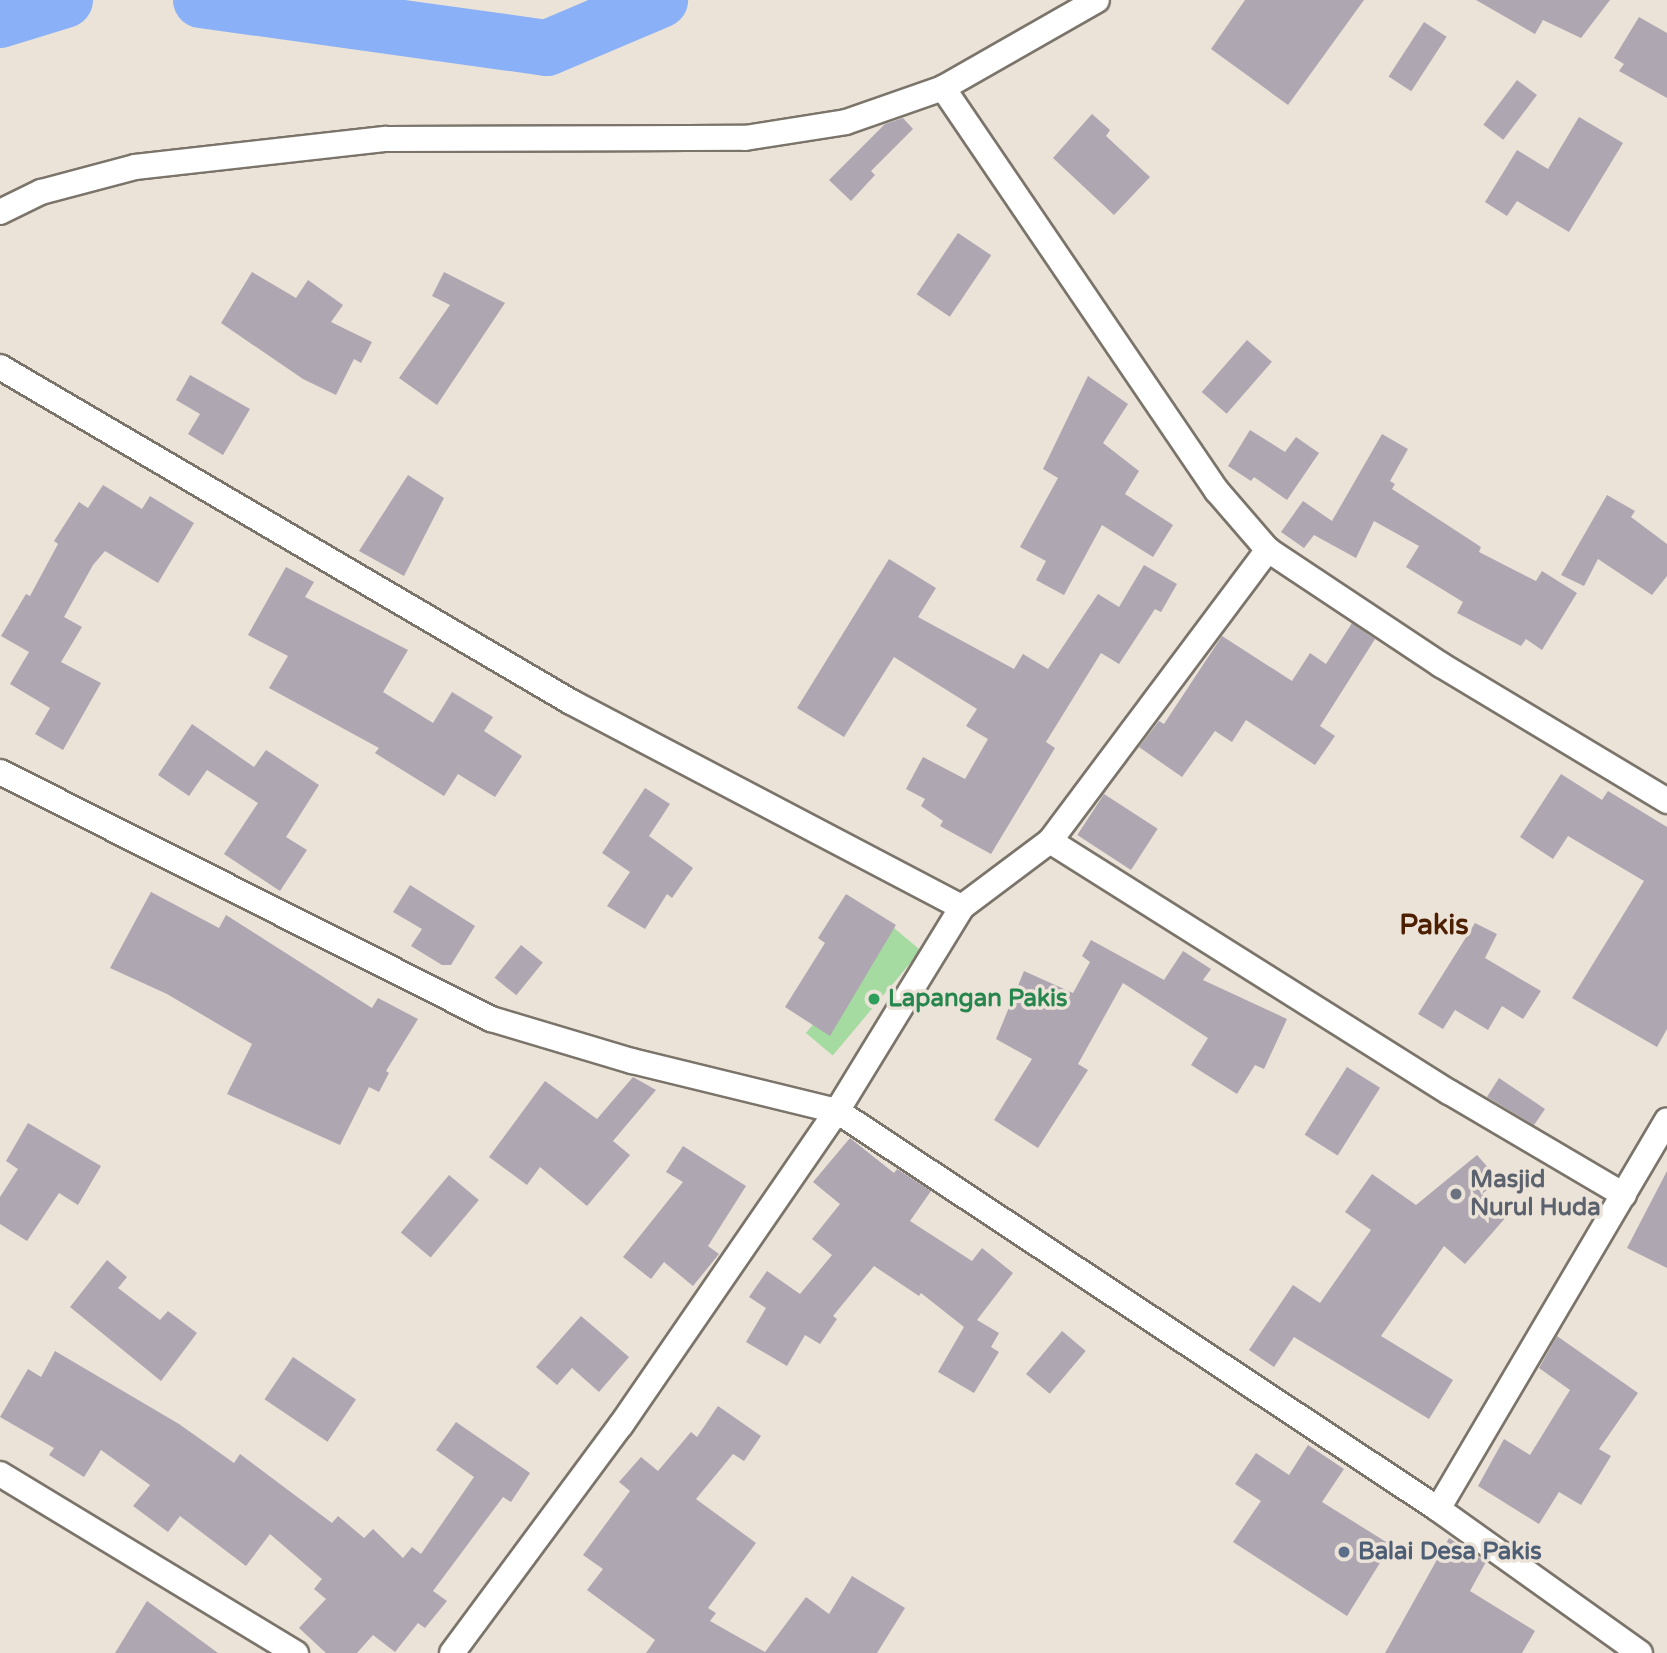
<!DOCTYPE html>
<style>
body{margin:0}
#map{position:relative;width:1667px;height:1653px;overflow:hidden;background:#ebe3d8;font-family:"Varela Round",sans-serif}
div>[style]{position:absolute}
.green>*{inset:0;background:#a5dba1;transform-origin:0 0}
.river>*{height:56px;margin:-28px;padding:0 28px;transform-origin:28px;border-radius:28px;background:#8ab0f7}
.building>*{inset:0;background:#aea6b1;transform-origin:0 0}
.roads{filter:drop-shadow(2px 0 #7b746a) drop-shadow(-2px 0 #7b746a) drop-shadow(0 2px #7b746a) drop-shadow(0 -2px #7b746a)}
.street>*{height:24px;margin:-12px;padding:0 12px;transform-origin:12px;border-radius:12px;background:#fff}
.dots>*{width:19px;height:19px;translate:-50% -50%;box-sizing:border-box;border:4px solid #ebe3d8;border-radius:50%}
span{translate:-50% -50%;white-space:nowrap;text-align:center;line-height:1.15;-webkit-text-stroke:7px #ebe3d8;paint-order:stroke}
.leisure-label{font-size:24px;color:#27864d;font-weight:700}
.left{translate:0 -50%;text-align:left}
.worship-label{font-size:24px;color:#5b616d;font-weight:700}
.service-label{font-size:24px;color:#4e5e75;font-weight:700}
.quarter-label{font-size:28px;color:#4c1f00;font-weight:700}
</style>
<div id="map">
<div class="green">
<i style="left:894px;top:928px;width:35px;height:137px;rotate:40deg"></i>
</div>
<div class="river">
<i style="left:201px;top:0;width:349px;rotate:7.9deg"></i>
<i style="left:547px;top:48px;width:123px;rotate:-23deg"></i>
<i style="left:0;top:20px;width:68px;rotate:-17.1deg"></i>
</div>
<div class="building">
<i style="clip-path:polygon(1245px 0,1364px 0,1288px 105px,1211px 49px)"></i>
<i style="clip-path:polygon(1476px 0,1610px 0,1581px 38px,1543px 20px,1535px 34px)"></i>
<i style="clip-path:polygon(1639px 17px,1667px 33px,1667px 98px,1619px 71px,1624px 64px,1614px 58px)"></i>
<i style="left:1424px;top:22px;width:27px;height:65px;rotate:33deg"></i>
<i style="left:1517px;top:80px;width:25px;height:56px;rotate:37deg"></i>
<i style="clip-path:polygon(1092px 114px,1110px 130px,1106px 136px,1150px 177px,1114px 215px,1053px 158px)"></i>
<i style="clip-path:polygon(1579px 117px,1623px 143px,1569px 232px,1517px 201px,1507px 216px,1485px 202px,1517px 150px,1548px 169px)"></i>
<i style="clip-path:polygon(903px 118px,913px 129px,871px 171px,875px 175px,851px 201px,829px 180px,885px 124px)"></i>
<i style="left:958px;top:233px;width:40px;height:74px;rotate:34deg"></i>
<i style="clip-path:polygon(252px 272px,296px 298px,308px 280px,343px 305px,331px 322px,372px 342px,361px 363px,354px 359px,336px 395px,303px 379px,221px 323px)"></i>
<i style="clip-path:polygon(444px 272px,505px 303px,437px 405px,399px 378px,450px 305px,432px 296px)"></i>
<i style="left:1247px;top:340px;width:33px;height:69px;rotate:41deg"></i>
<i style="clip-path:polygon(190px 375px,250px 409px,223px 455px,188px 434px,200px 414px,176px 400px)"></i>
<i style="clip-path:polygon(1088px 376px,1128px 404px,1103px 443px,1139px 471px,1125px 494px,1173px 525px,1153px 557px,1102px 525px,1064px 595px,1036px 580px,1046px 561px,1020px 547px,1058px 478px,1043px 469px)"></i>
<i style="clip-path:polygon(1250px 430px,1285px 452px,1296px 437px,1319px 453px,1287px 500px,1254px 477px,1251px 481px,1228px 466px)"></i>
<i style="clip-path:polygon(1382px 434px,1408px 449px,1390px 481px,1395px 484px,1392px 489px,1481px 547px,1479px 552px,1536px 581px,1542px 571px,1577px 593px,1542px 650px,1526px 639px,1521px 646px,1457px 613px,1463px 602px,1406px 567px,1419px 546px,1374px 521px,1356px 558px,1314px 535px,1304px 548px,1281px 532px,1303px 501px,1332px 521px)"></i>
<i style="clip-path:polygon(408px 475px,444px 498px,404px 576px,359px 551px)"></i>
<i style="clip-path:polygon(103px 485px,142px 509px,150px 496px,194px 523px,158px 583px,105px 551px,93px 565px,64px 617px,82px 627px,61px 662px,101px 683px,63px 750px,35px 734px,50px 708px,10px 684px,29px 652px,1px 636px,26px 594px,30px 596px,58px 544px,54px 541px,79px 502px,88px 508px)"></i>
<i style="clip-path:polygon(1607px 495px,1635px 511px,1631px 517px,1667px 544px,1667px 576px,1652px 595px,1598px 559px,1584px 586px,1561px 575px)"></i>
<i style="clip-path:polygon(889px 559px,936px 588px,918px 617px,1014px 669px,1023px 654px,1048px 669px,1098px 594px,1119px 607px,1144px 565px,1177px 584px,1161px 612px,1155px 609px,1119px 664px,1101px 653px,1046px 742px,1055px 748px,991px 854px,940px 826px,943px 821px,921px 806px,925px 799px,906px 789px,923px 757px,965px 779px,988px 739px,966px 726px,977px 709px,894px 657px,844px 737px,797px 708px)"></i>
<i style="clip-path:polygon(286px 567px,314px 582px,305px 597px,408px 650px,383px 692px,433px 723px,452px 692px,493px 717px,484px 731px,522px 756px,495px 797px,458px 774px,444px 796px,375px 753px,379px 748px,269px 688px,288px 656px,248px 635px)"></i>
<i style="clip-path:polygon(1352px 623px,1375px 639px,1320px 726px,1335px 736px,1315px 765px,1246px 720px,1232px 742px,1215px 731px,1182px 777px,1139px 747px,1159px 721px,1164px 724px,1222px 636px,1292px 681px,1310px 653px,1326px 664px)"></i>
<i style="clip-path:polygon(192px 724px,254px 767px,266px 750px,319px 785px,286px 837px,307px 850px,280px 891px,224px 854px,258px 803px,207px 770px,189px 796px,158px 775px)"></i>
<i style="clip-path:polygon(1561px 774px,1602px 800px,1608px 791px,1667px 827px,1667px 1029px,1657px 1047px,1572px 998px,1644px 881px,1568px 836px,1553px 859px,1520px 837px)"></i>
<i style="clip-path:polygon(645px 788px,670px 804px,649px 836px,693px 868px,672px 898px,667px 894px,645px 929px,607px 906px,630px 872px,602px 853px)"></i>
<i style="left:1104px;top:794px;width:64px;height:49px;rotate:33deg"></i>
<i style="clip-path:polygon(410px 885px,475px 926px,451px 965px,442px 965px,411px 946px,422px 929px,393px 912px)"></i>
<i style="clip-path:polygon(151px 892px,219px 928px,226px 915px,372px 1008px,378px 998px,418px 1019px,386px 1071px,389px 1073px,379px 1092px,369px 1087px,340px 1145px,227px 1094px,252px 1044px,167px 994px,110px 968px)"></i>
<i style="clip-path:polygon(846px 894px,896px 925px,830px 1036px,785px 1007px,825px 943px,818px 938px)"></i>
<i style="clip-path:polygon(1475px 923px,1497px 934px,1485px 958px,1541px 991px,1523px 1019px,1502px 1006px,1488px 1030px,1455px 1010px,1443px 1029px,1418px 1014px)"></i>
<i style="clip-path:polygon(1091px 940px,1164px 980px,1183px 951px,1211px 969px,1203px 980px,1287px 1019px,1264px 1069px,1255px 1065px,1237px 1094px,1191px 1065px,1208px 1038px,1123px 983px,1078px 1064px,1088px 1070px,1038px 1148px,994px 1120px,1032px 1059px,996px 1039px,1024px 971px,1073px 993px,1090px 962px,1082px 956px)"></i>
<i style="left:521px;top:945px;width:28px;height:42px;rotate:39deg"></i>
<i style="left:1347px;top:1067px;width:39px;height:80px;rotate:32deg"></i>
<i style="clip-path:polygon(633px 1077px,656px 1090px,613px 1141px,630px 1155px,587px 1206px,540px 1167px,527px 1185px,489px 1157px,545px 1081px,597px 1119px)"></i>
<i style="clip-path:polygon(1499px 1078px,1545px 1109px,1534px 1125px,1487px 1097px)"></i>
<i style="clip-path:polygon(28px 1123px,101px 1166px,78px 1205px,59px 1193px,27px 1241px,0 1224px,0 1197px,18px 1169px,6px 1161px)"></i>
<i style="clip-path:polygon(850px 1138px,894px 1173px,897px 1169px,931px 1191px,910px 1221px,972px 1261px,982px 1248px,1013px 1273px,977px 1320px,999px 1333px,991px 1347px,999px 1352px,974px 1393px,938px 1372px,964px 1327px,921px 1293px,919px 1296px,874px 1266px,833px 1316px,837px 1319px,820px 1344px,805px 1335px,787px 1366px,746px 1342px,766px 1308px,749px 1297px,767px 1271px,800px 1294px,832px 1255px,812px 1239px,840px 1204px,813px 1182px)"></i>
<i style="clip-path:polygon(683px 1146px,746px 1186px,708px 1246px,719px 1254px,693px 1286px,664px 1262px,651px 1279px,623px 1257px,683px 1182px,666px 1172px)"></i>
<i style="clip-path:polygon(1477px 1155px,1499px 1180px,1482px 1194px,1507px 1216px,1465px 1264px,1444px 1246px,1381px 1336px,1453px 1380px,1429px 1419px,1294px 1337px,1274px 1367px,1249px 1350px,1293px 1285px,1320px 1303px,1371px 1230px,1345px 1212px,1372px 1174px,1416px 1205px)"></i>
<i style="clip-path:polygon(1667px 1171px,1667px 1268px,1627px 1248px)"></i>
<i style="left:449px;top:1175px;width:39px;height:75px;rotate:40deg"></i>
<i style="clip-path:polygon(107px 1260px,127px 1277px,118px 1288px,160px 1320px,168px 1311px,197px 1333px,161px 1381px,70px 1307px)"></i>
<i style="clip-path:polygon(581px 1316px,629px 1357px,599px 1392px,572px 1368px,557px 1385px,536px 1367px)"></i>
<i style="left:1062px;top:1331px;width:31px;height:56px;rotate:40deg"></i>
<i style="clip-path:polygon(1557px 1336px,1638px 1393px,1599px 1449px,1611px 1456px,1581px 1505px,1559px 1492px,1539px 1524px,1478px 1486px,1504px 1439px,1530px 1455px,1570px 1390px,1539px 1368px)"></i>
<i style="clip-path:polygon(55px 1351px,179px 1424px,234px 1463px,240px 1454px,332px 1523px,338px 1516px,364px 1538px,373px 1529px,403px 1558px,412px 1547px,421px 1554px,474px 1477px,436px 1450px,456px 1422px,530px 1473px,511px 1502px,503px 1497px,433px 1591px,447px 1601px,425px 1628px,418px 1623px,395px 1652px,373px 1635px,357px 1653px,326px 1653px,299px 1628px,326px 1599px,314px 1589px,322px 1579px,270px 1534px,246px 1566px,180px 1516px,168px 1532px,133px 1506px,150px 1485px,101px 1450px,84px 1477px,49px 1455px,54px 1448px,0 1417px,28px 1369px,41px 1377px)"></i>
<i style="left:293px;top:1357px;width:76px;height:51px;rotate:34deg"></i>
<i style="clip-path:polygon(718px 1406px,761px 1436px,744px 1461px,733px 1454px,696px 1499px,756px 1543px,708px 1608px,716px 1613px,710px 1621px,765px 1652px,806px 1597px,829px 1614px,852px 1576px,905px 1608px,877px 1653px,646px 1653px,655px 1640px,587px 1590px,603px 1569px,583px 1555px,630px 1491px,619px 1482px,641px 1457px,658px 1471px,691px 1432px,697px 1437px)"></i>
<i style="clip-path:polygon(1308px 1445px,1344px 1469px,1322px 1502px,1391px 1545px,1347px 1616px,1233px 1542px,1261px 1501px,1235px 1484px,1256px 1453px,1289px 1475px)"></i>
<i style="clip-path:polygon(1449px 1538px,1486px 1562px,1470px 1591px,1535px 1631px,1522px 1653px,1385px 1653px)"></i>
<i style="clip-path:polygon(147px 1601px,218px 1653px,115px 1653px)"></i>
</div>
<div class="roads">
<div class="street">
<i style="left:943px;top:88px;width:487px;rotate:55.8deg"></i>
<i style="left:1217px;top:491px;width:78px;rotate:49.2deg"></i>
<i style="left:1268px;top:550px;width:208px;rotate:33.6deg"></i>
<i style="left:1441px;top:665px;width:264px;rotate:31deg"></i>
<i style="left:0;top:212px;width:46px;rotate:-26deg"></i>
<i style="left:41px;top:192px;width:97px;rotate:-14.9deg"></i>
<i style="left:135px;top:167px;width:253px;rotate:-6.4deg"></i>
<i style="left:386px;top:139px;width:359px;rotate:-0.2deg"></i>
<i style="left:745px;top:138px;width:102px;rotate:-9deg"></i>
<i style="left:846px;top:122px;width:103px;rotate:-19.3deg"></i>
<i style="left:943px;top:88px;width:177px;rotate:-29.7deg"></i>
<i style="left:0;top:367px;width:662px;rotate:30.4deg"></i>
<i style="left:571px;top:702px;width:441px;rotate:27.7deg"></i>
<i style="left:0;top:772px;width:550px;rotate:26.7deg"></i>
<i style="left:491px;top:1019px;width:147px;rotate:16.6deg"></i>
<i style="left:632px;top:1061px;width:211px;rotate:13.7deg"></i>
<i style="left:837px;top:1111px;width:721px;rotate:33.51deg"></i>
<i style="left:1438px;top:1509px;width:248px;rotate:35.5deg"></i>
<i style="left:1050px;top:841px;width:471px;rotate:32.2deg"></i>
<i style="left:1449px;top:1092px;width:203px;rotate:30.5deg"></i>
<i style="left:0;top:1474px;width:346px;rotate:31.2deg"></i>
<i style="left:1438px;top:1509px;width:451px;rotate:-59.5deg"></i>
<i style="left:452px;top:1653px;width:284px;rotate:-53.5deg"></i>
<i style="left:621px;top:1425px;width:381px;rotate:-55.5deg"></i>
<i style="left:837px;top:1111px;width:239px;rotate:-58.5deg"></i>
<i style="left:962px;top:907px;width:110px;rotate:-36.9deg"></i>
<i style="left:1050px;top:841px;width:364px;rotate:-53.2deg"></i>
</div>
</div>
<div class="dots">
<i style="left:874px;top:999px;background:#2e9e5b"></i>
<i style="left:1456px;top:1194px;background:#6b7280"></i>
<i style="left:1344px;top:1552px;background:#5c6f8a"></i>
</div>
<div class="leisure-label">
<span class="left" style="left:888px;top:999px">Lapangan Pakis</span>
</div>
<div class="worship-label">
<span class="left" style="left:1470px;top:1194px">Masjid<br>Nurul Huda</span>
</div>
<div class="service-label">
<span class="left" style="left:1358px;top:1552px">Balai Desa Pakis</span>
</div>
<div class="quarter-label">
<span style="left:1434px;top:925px">Pakis</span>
</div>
</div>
